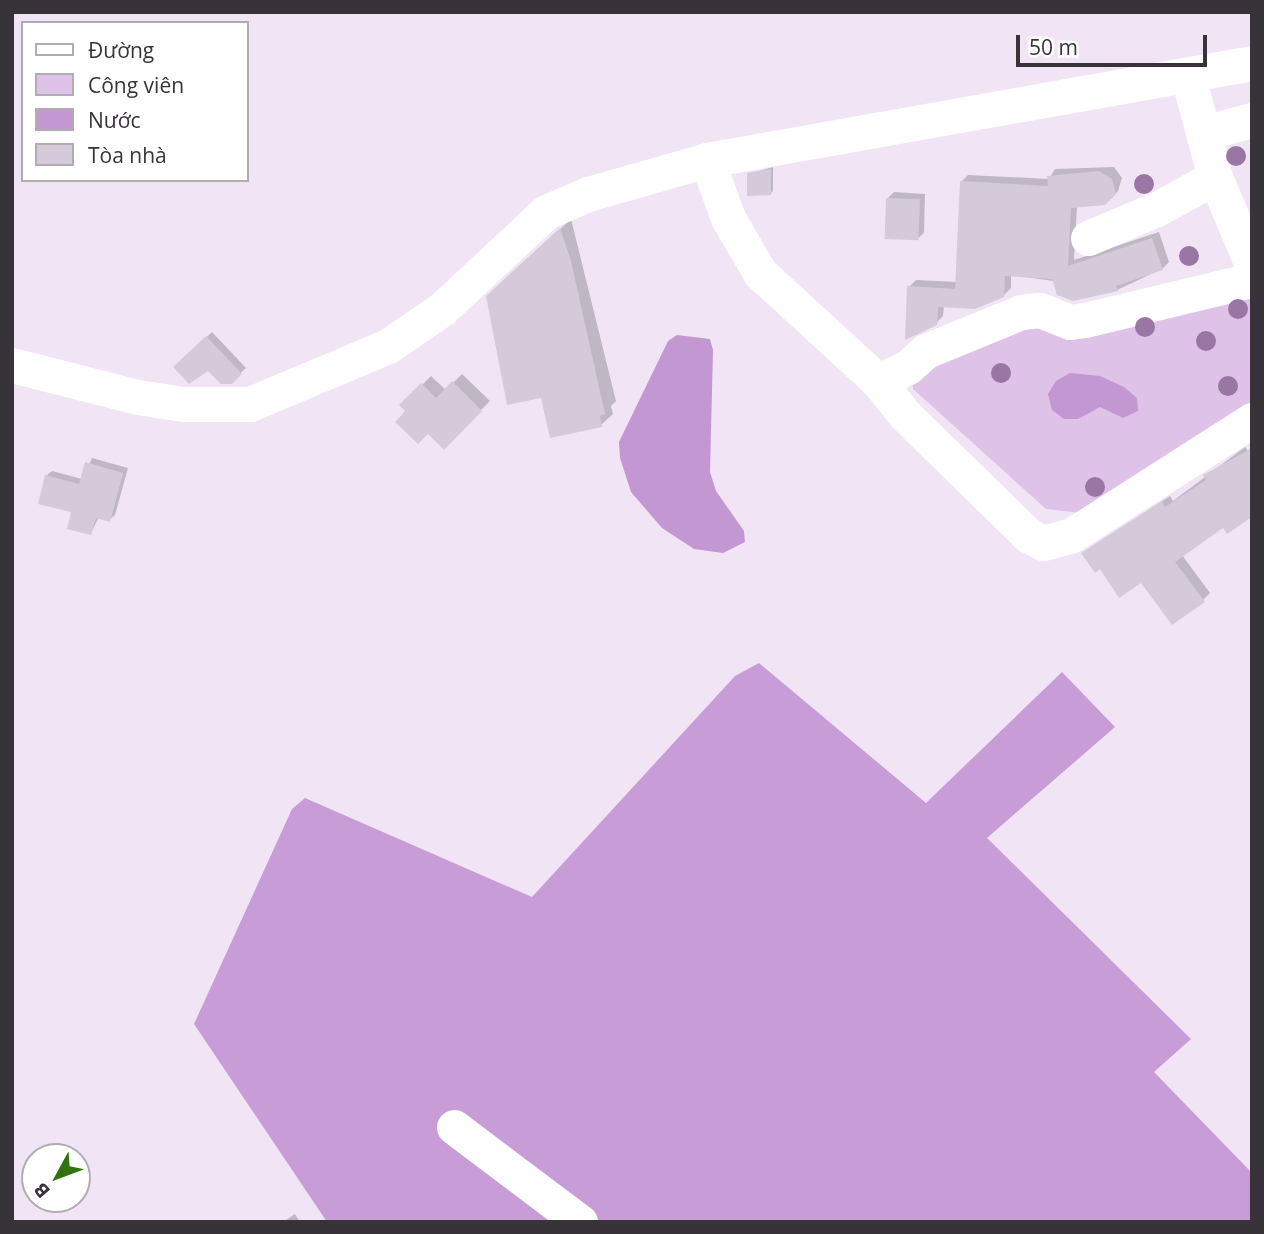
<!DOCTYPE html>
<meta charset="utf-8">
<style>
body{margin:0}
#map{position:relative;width:1264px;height:1234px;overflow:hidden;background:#f1e5f5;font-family:"Open Sans",sans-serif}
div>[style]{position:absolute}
.green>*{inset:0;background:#dec2e7}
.forest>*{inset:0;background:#c89cd6}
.water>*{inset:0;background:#c397d1}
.shadow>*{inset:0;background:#0003}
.building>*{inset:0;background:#d5cad9;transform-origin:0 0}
.minor>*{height:35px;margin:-17.5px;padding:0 17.5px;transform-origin:17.5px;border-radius:17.5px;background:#fff}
.trees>*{width:20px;height:20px;margin:-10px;border-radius:50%;background:#9976a3}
span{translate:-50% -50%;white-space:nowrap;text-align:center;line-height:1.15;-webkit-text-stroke:7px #fff;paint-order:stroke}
.frame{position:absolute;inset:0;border:14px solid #383339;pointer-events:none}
.legend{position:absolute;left:21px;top:21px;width:228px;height:161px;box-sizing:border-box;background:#fff;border:2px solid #afadb0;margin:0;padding:9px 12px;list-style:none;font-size:21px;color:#383339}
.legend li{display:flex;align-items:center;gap:14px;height:35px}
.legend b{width:35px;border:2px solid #afadb0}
.north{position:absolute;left:21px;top:1143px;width:70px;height:70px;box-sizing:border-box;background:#fff;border:2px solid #afadb0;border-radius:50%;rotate:229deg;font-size:19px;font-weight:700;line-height:28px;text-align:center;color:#383339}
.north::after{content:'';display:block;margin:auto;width:24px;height:32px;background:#30720d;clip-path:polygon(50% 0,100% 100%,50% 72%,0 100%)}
.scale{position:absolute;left:1016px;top:35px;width:191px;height:32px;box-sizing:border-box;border:4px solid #383339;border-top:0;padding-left:9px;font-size:21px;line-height:24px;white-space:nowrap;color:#383339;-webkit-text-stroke:5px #fff;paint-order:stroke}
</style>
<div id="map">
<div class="green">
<i style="clip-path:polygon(1252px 288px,1252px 415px,1090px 514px,1046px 509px,913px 389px,912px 370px,1023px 315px)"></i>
</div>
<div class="forest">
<i style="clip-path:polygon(759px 663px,926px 803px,1062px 672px,1115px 727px,987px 838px,1191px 1039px,1154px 1072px,1252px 1173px,1252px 1222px,327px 1222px,194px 1024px,292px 809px,305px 798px,532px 897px,735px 676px)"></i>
</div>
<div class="water">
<i style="clip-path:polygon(677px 335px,710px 339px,713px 350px,710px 472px,716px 491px,744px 531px,745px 542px,723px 553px,694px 549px,662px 528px,631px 492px,620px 458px,619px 442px,668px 341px)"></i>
<i style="clip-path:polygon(1070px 373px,1100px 376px,1124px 387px,1137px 398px,1138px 411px,1123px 418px,1100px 407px,1078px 419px,1064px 419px,1052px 410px,1048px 394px,1056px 381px)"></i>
</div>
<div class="shadow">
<i style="clip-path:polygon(773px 167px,773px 191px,771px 193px,749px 174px)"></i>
<i style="clip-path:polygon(1114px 167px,1122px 178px,1118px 191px,1111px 199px,1077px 206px,1074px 260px,1159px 232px,1169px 262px,1162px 269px,1117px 290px,1011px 275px,1011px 288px,1003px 296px,944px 306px,943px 316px,936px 323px,909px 287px,916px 280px,957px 282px,961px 182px,968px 175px,1049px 179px,1055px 169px)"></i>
<i style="clip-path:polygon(894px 192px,925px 194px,924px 233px,917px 239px,888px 198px)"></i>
<i style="clip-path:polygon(571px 219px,616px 401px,611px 406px,613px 414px,601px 425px,542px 395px,499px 285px)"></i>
<i style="clip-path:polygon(212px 332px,246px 368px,231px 382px,209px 369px,175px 367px)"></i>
<i style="clip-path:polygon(462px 374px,490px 401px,444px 447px,402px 405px,431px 376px,446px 390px)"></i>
<i style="clip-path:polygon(1245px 447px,1248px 451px,1182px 555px,1210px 593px,1203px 600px,1101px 567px,1083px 553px,1170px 496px,1173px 501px)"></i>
<i style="clip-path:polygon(92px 458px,128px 468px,115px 515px,109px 520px,99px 517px,91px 533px,46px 476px,52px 471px,82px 479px)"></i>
<i style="clip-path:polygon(295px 1214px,300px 1222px,283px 1222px)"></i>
</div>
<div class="building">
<i style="clip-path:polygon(771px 169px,771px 195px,747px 196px,747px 173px)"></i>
<i style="clip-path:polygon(1099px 171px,1112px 179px,1116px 194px,1105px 205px,1071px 208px,1068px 266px,1152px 238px,1163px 270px,1116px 286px,1118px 291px,1073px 301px,1057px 295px,1052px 279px,1005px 276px,1004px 297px,975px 309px,938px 307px,937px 325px,905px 340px,907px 286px,955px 289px,960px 181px,1048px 186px,1047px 176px)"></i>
<i style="left:886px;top:198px;width:34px;height:41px;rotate:2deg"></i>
<i style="clip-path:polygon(560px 228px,571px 261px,605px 414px,600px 416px,602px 427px,550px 438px,541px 398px,507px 405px,486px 296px)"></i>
<i style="clip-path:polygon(206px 336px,242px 374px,232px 384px,221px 384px,208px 371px,189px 384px,173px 367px)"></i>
<i style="clip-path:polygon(452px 381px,482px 411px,444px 450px,428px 434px,418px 444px,395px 422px,405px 411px,399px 405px,421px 383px,436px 398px)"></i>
<i style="clip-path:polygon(1252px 448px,1252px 517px,1227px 534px,1223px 528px,1175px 562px,1205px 602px,1172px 625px,1141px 583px,1119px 598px,1100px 569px,1095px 573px,1081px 553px,1162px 501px,1165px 507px,1206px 480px,1203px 475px)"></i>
<i style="clip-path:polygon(85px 462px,123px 473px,110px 522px,96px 518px,91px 535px,67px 529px,71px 512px,38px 504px,45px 475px,79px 484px)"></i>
</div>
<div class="minor">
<i style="left:1188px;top:77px;width:104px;rotate:74.9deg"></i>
<i style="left:1215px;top:177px;width:95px;rotate:67.2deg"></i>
<i style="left:1203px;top:133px;width:51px;rotate:-14.9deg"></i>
<i style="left:707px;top:160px;width:62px;rotate:70.1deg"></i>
<i style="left:728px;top:218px;width:64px;rotate:59.8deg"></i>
<i style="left:760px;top:273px;width:160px;rotate:42.5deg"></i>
<i style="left:878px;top:381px;width:43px;rotate:51.5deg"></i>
<i style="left:905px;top:415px;width:172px;rotate:44.3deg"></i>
<i style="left:1028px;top:535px;width:17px;rotate:28deg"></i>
<i style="left:1043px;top:543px;width:30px;rotate:-15deg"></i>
<i style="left:1072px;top:535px;width:214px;rotate:-32.6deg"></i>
<i style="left:1088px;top:238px;width:75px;rotate:-22.8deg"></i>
<i style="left:1157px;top:209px;width:66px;rotate:-28.9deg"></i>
<i style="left:12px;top:365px;width:130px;rotate:14.3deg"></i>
<i style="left:138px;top:397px;width:45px;rotate:9deg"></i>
<i style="left:182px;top:404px;width:68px"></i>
<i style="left:250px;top:404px;width:150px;rotate:-22.8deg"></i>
<i style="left:388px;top:346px;width:65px;rotate:-34.4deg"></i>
<i style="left:442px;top:309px;width:142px;rotate:-43deg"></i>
<i style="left:546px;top:212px;width:46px;rotate:-23.2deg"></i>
<i style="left:588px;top:194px;width:124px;rotate:-15.9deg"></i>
<i style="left:707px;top:160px;width:554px;rotate:-10.09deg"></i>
<i style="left:878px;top:381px;width:33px;rotate:-25deg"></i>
<i style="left:908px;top:367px;width:24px;rotate:-42deg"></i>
<i style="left:926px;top:351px;width:103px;rotate:-22.3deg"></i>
<i style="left:1021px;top:312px;width:19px;rotate:-6deg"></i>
<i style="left:1040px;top:310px;width:32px;rotate:22deg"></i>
<i style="left:1070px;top:322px;width:15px;rotate:-8deg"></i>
<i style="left:1085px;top:320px;width:172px;rotate:-13.5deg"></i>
<i style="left:454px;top:1127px;width:158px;rotate:37deg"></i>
</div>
<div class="trees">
<i style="left:1236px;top:156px"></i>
<i style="left:1144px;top:184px"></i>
<i style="left:1189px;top:256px"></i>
<i style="left:1238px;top:309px"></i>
<i style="left:1145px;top:327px"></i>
<i style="left:1206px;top:341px"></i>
<i style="left:1001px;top:373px"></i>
<i style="left:1228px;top:386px"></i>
<i style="left:1095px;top:487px"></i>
</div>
<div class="frame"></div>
<ul class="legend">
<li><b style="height:9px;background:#fff"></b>Đường</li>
<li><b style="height:19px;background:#dec2e7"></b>Công viên</li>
<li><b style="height:19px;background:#c397d1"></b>Nước</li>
<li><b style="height:19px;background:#d5cad9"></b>Tòa nhà</li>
</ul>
<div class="north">B</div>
<div class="scale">50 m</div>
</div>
